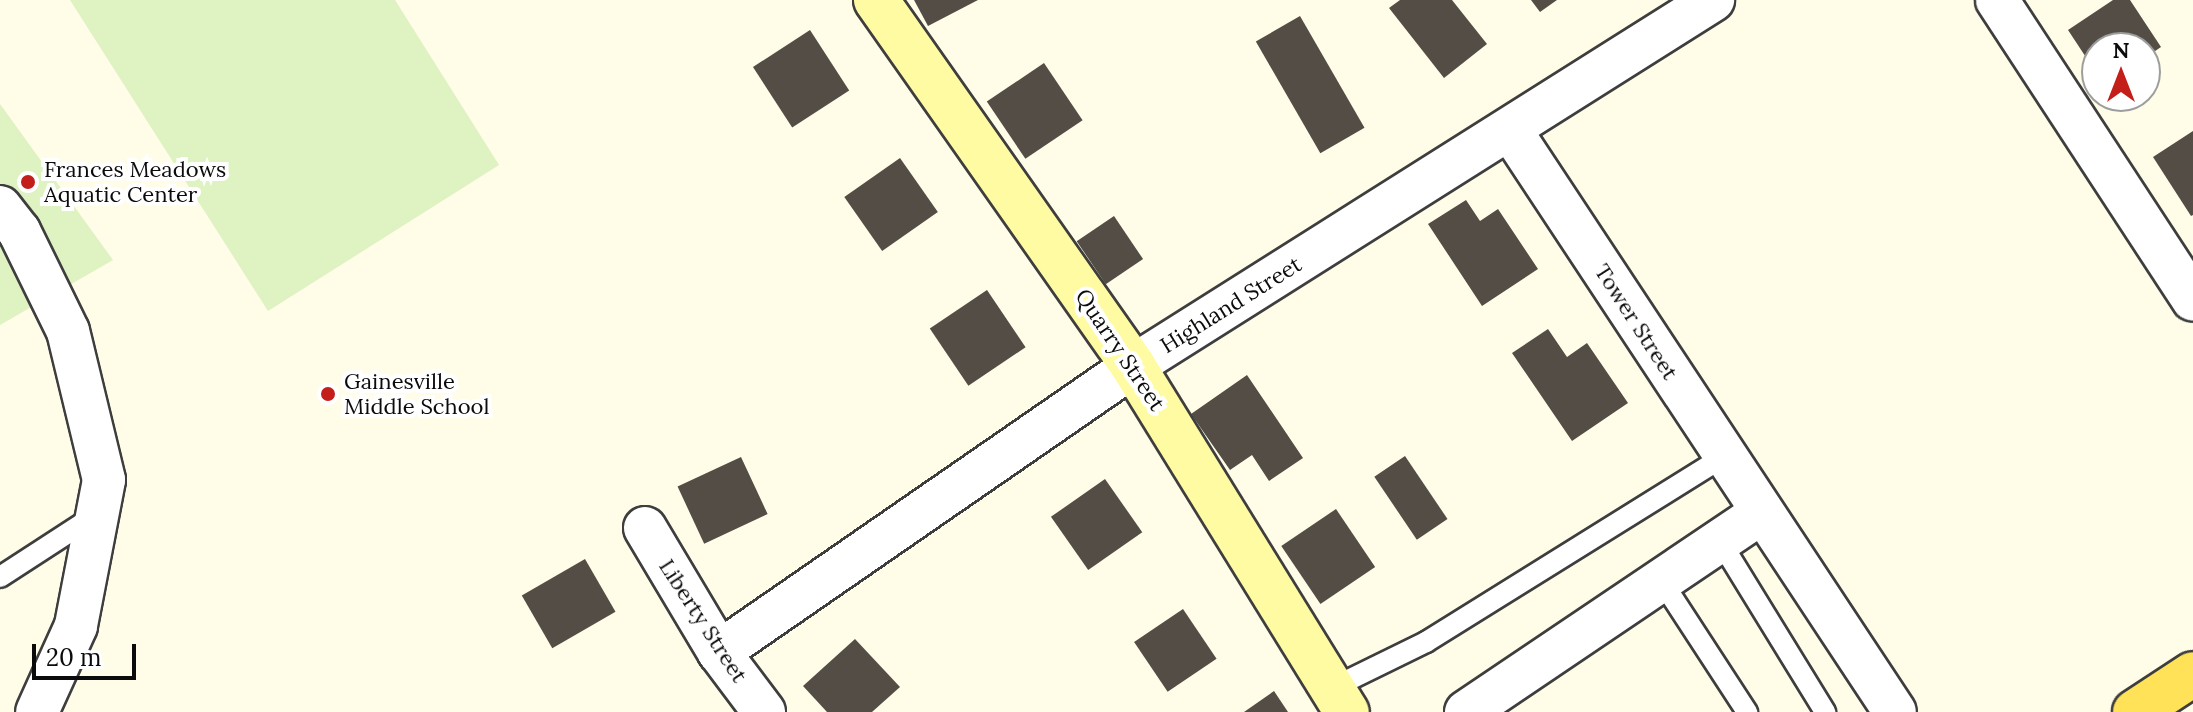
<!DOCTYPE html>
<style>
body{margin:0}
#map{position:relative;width:2193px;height:712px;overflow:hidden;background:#fffce8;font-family:Lora,serif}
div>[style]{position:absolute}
.pitch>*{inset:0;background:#def2c2}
.building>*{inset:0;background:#544d46;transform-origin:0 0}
.roads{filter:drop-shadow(2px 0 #3e3e3e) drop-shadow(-2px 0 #3e3e3e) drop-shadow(0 2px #3e3e3e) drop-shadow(0 -2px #3e3e3e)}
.lane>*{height:20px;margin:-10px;padding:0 10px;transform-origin:10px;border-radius:10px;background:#fff}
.street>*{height:42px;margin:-21px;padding:0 21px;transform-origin:21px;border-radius:21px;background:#fff}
.secondary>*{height:44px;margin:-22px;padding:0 22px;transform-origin:22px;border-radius:22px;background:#fffba3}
.primary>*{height:44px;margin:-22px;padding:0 22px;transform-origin:22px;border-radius:22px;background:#ffe258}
.dots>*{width:22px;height:22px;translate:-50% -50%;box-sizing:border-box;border:4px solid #fff;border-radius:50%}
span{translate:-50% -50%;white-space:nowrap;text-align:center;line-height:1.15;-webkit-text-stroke:8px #fff;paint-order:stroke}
.poi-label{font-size:22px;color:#0b0b0b}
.left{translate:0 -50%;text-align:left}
.street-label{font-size:22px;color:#0b0b0b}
.north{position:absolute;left:2081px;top:32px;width:80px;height:80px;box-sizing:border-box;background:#fff;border:2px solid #9d9d9d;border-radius:50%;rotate:0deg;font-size:22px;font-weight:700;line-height:32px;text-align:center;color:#0b0b0b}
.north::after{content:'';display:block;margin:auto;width:28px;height:36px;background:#c41e1a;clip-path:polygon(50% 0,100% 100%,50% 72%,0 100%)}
.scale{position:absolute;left:32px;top:644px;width:104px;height:36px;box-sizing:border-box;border:4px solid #0b0b0b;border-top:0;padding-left:10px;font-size:24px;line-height:28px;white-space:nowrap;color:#0b0b0b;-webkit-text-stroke:6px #fff;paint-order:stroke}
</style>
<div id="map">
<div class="pitch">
<i style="clip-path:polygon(70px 0,395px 0,499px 165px,268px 311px)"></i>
<i style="clip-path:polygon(0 104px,113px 260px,0 325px)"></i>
</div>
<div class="building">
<i style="clip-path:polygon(914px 0,978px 0,928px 26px)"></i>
<i style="clip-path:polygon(1400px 0,1452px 0,1487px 44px,1444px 78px,1389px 8px)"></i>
<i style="clip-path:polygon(1531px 0,1557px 0,1540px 12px)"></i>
<i style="clip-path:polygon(2113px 0,2130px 0,2161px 47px,2145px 58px,2145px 48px,2097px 48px,2097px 74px,2068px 30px)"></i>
<i style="left:1300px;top:16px;width:129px;height:51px;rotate:60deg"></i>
<i style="left:810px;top:30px;width:72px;height:68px;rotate:57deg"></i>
<i style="left:1044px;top:63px;width:69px;height:69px;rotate:56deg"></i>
<i style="clip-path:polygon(2193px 131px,2193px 215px,2191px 216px,2153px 157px)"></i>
<i style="left:900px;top:158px;width:66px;height:68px;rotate:55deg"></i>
<i style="clip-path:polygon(1466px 200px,1480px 221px,1498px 209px,1538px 269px,1482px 306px,1428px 224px)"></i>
<i style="left:1114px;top:216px;width:52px;height:45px;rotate:56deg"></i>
<i style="left:987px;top:290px;width:69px;height:69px;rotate:56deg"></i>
<i style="clip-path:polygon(1548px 329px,1567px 357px,1587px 343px,1628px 403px,1572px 441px,1512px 353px)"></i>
<i style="clip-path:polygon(1247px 375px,1303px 458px,1269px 481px,1252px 455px,1230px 470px,1191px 414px)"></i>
<i style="left:1405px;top:456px;width:76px;height:37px;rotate:56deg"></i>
<i style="left:741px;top:457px;width:63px;height:70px;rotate:65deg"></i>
<i style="left:1105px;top:479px;width:65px;height:66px;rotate:55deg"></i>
<i style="left:1336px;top:509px;width:70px;height:66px;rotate:56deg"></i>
<i style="left:585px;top:559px;width:61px;height:73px;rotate:60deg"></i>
<i style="left:1183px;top:609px;width:60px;height:59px;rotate:56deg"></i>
<i style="clip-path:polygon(855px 639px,900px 687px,872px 712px,827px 712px,803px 686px)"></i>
<i style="clip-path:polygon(1274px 691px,1288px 712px,1244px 712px)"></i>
</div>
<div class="roads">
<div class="lane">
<i style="left:1720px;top:541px;width:201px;rotate:58.4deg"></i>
<i style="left:0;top:577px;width:112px;rotate:-33deg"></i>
<i style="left:1661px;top:580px;width:158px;rotate:56.9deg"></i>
<i style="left:1332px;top:688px;width:105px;rotate:-26.1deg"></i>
<i style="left:1426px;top:642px;width:350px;rotate:-31.9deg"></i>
</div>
<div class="street">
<i style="left:1997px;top:0;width:358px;rotate:56.8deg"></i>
<i style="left:1511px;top:131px;width:696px;rotate:56.54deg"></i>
<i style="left:0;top:207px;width:31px;rotate:52deg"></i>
<i style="left:19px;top:231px;width:111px;rotate:63.9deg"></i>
<i style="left:68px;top:331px;width:153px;rotate:76.4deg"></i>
<i style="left:104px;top:480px;width:149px;rotate:100.9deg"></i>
<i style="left:76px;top:626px;width:94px;rotate:114.4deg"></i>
<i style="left:645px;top:528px;width:144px;rotate:59.2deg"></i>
<i style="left:719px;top:652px;width:75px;rotate:53.1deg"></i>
<i style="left:719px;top:652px;width:503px;rotate:-34.64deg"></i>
<i style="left:1133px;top:366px;width:686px;rotate:-32.25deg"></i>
<i style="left:1466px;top:712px;width:354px;rotate:-34deg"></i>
</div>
<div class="secondary">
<i style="left:876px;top:0;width:447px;rotate:54.9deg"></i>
<i style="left:1133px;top:366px;width:407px;rotate:58.3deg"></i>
</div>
<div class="primary">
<i style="left:2135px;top:712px;width:69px;rotate:-33.2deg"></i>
</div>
</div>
<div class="dots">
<i style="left:28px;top:182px;background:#c41e1a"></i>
<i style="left:328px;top:394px;background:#c41e1a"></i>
</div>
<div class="poi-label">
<span class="left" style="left:44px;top:182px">Frances Meadows<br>Aquatic Center</span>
<span class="left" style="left:344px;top:394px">Gainesville<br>Middle School</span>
</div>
<div class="street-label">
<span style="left:1231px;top:305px;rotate:-32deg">Highland Street</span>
<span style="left:1636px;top:322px;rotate:57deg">Tower Street</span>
<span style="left:1120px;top:350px;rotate:56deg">Quarry Street</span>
<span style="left:703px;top:621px;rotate:57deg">Liberty Street</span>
</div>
<div class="north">N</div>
<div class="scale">20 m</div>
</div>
